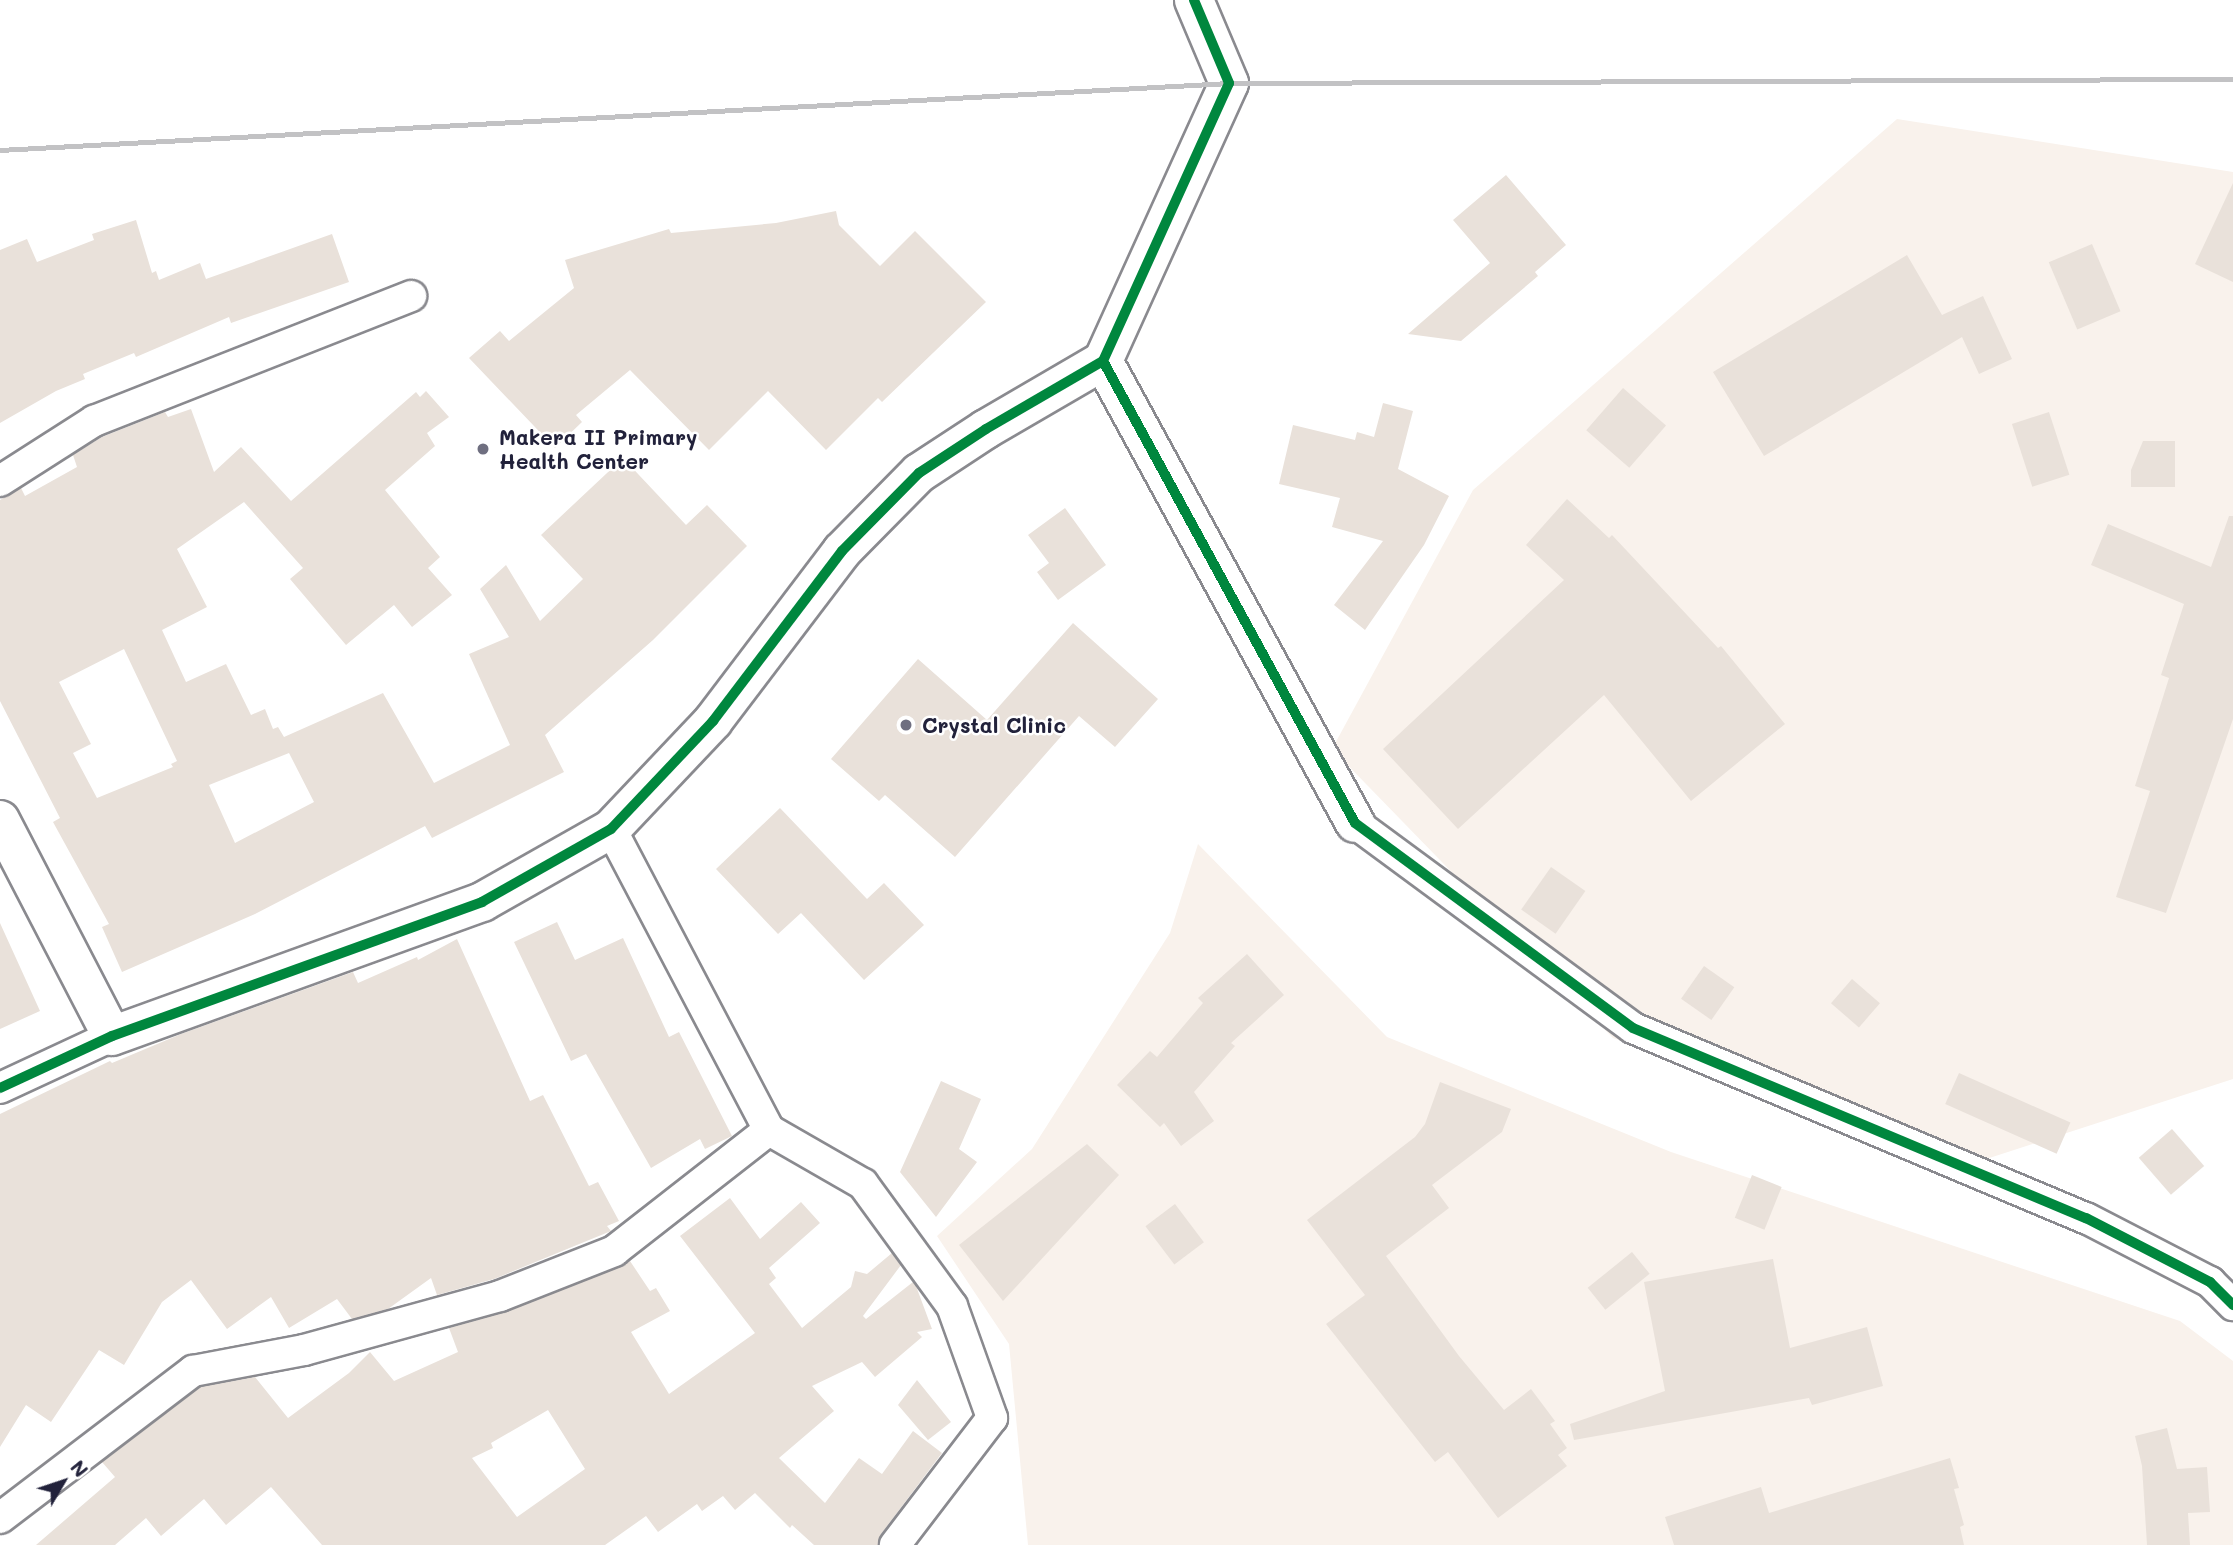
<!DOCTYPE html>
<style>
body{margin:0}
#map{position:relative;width:2233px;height:1545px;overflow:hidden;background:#fff;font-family:Mali,sans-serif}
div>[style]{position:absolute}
.built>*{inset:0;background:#f9f2ec}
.building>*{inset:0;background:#e9e1da;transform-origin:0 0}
.roads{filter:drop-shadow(2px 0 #8a8a8f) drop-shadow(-2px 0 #8a8a8f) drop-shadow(0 2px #8a8a8f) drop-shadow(0 -2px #8a8a8f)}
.minor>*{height:30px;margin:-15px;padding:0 15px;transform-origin:15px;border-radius:15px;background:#fff}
.tertiary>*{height:38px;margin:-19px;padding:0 19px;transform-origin:19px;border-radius:19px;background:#fff}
.rail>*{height:5px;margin:-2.5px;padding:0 2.5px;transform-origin:2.5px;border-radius:2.5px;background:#c2c2c4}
.cycleway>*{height:10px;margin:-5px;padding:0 5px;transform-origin:5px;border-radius:5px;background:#00873e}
.dots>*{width:19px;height:19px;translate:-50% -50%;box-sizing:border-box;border:4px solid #fff;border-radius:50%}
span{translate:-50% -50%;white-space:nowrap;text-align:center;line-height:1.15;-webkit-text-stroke:5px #fff;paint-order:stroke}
.poi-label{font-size:21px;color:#22223b;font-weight:700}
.left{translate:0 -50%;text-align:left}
.north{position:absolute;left:28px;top:1447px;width:70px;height:70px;-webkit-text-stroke:5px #fff;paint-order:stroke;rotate:51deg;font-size:19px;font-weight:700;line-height:28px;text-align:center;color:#22223b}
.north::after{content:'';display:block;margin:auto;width:24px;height:32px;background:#22223b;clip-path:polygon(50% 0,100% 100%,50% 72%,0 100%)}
</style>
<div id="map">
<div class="built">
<i style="clip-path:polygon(1897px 119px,2233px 172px,2233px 1079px,1974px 1163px,1613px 1038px,1332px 749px,1473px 490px)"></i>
<i style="clip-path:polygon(1198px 844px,1387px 1037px,1671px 1152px,2180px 1321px,2233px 1361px,2233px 1545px,1028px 1545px,1009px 1344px,937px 1236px,1032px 1149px,1170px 933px)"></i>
</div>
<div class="building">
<i style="clip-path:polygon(1506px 175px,1566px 245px,1535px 272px,1538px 276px,1461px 341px,1408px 334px,1490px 263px,1453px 220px)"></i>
<i style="clip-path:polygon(2233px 183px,2233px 282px,2195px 264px)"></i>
<i style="clip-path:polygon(836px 211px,839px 225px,880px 266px,915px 231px,986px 302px,882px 402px,878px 398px,826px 450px,768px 391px,709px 450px,630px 370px,576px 415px,582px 422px,555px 448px,469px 358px,500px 331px,509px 341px,574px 288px,565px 260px,669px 229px,671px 233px,776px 223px)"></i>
<i style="clip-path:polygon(136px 220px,152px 273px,156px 271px,159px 280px,200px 263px,206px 279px,332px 234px,349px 282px,231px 323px,229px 317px,136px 357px,134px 353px,83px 374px,85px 379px,56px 391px,0 423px,0 250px,27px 239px,37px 262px,94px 240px,92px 234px)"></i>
<i style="left:2092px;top:244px;width:73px;height:47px;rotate:67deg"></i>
<i style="clip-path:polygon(1907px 255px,1942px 315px,1983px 296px,2012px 359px,1979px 374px,1962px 337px,1764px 456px,1713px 372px)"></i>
<i style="left:1623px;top:388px;width:57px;height:56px;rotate:41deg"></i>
<i style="clip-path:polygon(evenodd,426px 391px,449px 417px,427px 433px,435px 446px,385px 490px,440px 557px,428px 568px,452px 595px,412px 627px,394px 605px,346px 645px,290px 579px,303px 568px,244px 502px,177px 549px,207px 607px,162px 630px,186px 682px,226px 664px,251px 715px,265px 709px,273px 729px,278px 727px,284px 737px,383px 693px,434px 783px,510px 745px,469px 654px,509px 637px,480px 589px,506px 565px,540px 621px,583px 579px,541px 535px,623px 458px,686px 525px,707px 505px,747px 546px,653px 640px,545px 735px,564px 772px,432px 838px,425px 826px,255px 914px,122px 972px,102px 927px,109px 924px,53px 822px,60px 818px,0 701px,0 500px,21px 488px,25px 496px,77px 467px,73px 455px,102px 437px,165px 412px,168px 417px,191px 409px,214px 472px,241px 447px,291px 501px,416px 392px,420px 397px,426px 391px,124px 649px,177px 761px,171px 764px,173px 767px,97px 798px,73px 753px,91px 744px,59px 682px,124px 649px,426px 391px,289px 753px,314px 802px,235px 843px,209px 785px,289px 753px)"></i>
<i style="clip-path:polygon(1383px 403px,1413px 411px,1398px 469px,1449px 496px,1424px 545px,1365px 630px,1334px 605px,1383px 541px,1332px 527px,1340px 498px,1279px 484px,1293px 425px,1355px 440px,1357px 432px,1374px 437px)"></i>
<i style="left:2049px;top:412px;width:66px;height:39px;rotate:72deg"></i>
<i style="clip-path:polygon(2143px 441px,2175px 441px,2175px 487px,2131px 487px,2131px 470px)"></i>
<i style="clip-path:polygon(1567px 499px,1609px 538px,1612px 535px,1718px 648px,1721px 646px,1785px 724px,1691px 801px,1604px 695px,1458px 829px,1383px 749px,1564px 580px,1526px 545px)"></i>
<i style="clip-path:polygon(1065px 508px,1106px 565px,1058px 600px,1037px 572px,1049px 563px,1028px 535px)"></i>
<i style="clip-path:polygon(2229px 516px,2233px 516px,2233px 719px,2166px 913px,2116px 897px,2150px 791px,2135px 786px,2169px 678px,2161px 675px,2184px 604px,2091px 565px,2108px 524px,2211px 567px)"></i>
<i style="clip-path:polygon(1073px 623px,1158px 699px,1115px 747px,1079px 716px,955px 857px,885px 795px,879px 801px,831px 759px,918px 659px,987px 720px)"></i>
<i style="clip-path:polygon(780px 808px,867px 899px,884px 883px,924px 925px,864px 980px,801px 913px,778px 934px,716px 869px)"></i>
<i style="left:1551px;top:867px;width:42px;height:52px;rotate:35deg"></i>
<i style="clip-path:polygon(557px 922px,575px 960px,623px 938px,669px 1037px,679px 1032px,732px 1136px,705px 1149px,700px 1139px,651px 1168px,586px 1054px,571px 1061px,514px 942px)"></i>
<i style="clip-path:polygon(0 923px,40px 1011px,0 1029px)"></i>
<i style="clip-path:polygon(457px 939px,530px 1101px,543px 1095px,589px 1186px,598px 1182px,619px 1221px,607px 1226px,611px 1231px,494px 1279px,437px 1295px,431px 1278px,388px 1309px,352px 1319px,337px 1299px,289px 1328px,271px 1297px,227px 1329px,191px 1280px,162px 1302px,124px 1365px,99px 1350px,51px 1422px,26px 1405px,0 1447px,0 1114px,110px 1061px,112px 1063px,181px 1034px,353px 972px,358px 983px,417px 957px,418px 960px)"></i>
<i style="clip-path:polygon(1247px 954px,1284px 995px,1231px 1043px,1235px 1046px,1194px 1092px,1214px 1121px,1181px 1146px,1164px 1123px,1160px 1127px,1117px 1085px,1150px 1051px,1157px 1057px,1203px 1003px,1198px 998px)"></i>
<i style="left:1704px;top:966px;width:37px;height:40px;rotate:35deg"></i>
<i style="left:1852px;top:979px;width:37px;height:32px;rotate:41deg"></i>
<i style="left:1959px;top:1073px;width:122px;height:34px;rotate:24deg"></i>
<i style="clip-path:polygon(941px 1081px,981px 1099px,959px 1149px,977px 1162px,936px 1217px,900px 1172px)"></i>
<i style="clip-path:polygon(1440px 1082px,1511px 1109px,1502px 1132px,1432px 1185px,1449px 1208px,1386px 1256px,1459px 1356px,1504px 1410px,1531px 1389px,1555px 1421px,1550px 1424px,1567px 1448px,1558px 1455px,1567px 1466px,1498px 1518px,1448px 1452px,1435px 1462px,1326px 1324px,1365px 1295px,1307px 1220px,1415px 1137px,1425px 1124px)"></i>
<i style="left:2172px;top:1129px;width:49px;height:44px;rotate:49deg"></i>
<i style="clip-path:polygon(1087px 1144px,1119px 1175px,1003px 1301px,959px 1245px)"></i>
<i style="left:1752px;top:1175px;width:32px;height:46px;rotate:22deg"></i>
<i style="clip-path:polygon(evenodd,730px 1198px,760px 1239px,801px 1202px,820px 1223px,769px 1268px,776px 1278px,769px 1284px,802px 1328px,851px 1287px,855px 1271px,867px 1274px,892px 1253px,901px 1265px,863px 1316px,866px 1319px,913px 1282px,916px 1286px,932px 1329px,917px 1332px,922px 1337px,875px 1377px,862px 1362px,812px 1386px,834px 1411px,779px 1458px,825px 1503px,859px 1458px,882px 1474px,913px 1431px,942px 1453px,881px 1534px,878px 1545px,814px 1545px,792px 1525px,790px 1528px,755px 1493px,735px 1510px,723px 1496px,702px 1511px,697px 1504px,658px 1532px,646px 1516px,605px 1545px,322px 1545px,271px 1487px,226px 1525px,204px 1499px,161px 1536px,146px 1518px,115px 1545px,36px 1545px,115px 1477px,102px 1462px,200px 1387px,255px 1377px,288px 1418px,349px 1373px,370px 1352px,394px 1381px,458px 1352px,449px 1328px,506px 1312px,630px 1261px,650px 1291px,656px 1288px,670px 1311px,631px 1332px,669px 1394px,755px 1333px,680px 1236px,730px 1198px,548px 1410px,585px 1469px,517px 1517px,472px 1458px,493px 1448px,491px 1443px,548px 1410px)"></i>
<i style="left:1175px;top:1204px;width:48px;height:37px;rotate:53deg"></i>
<i style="left:1632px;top:1252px;width:28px;height:57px;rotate:51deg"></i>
<i style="clip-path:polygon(1773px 1259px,1790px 1348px,1867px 1327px,1883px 1386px,1812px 1405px,1809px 1398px,1574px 1440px,1570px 1424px,1665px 1391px,1644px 1282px)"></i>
<i style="clip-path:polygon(917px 1380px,951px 1422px,928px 1440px,898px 1405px)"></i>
<i style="clip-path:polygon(2167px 1428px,2177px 1469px,2207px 1467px,2210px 1512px,2188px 1513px,2190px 1545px,2147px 1545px,2142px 1466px,2135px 1436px)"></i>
<i style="clip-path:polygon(1950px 1458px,1959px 1488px,1954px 1489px,1964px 1525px,1960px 1527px,1964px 1545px,1674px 1545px,1665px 1517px,1761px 1487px,1769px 1513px)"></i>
</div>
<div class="roads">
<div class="minor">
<i style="left:0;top:481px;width:112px;rotate:-32.6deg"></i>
<i style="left:94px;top:421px;width:341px;rotate:-21.5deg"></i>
<i style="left:1355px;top:823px;width:345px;rotate:36.4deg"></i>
<i style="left:1633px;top:1028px;width:491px;rotate:22.8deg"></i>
<i style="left:2086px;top:1218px;width:140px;rotate:27.3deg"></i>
<i style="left:2210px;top:1282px;width:33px;rotate:45deg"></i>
<i style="left:0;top:1088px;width:123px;rotate:-24.9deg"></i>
<i style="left:769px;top:1130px;width:108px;rotate:29.9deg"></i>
<i style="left:863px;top:1184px;width:151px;rotate:53.9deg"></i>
<i style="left:952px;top:1306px;width:119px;rotate:70.3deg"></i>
<i style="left:992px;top:1418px;width:160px;rotate:127.4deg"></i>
<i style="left:0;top:1518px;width:243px;rotate:-37.3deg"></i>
<i style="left:193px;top:1371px;width:113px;rotate:-10.7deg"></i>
<i style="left:304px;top:1350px;width:203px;rotate:-15.4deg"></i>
<i style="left:500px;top:1296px;width:123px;rotate:-21.5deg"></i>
<i style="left:614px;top:1251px;width:197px;rotate:-38deg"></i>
<i style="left:769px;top:1130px;width:340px;rotate:-117.7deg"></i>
</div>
<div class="tertiary">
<i style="left:1103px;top:361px;width:526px;rotate:61.39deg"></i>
<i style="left:0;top:820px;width:243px;rotate:62.6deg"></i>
<i style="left:112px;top:1036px;width:394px;rotate:-19.9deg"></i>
<i style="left:482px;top:902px;width:148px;rotate:-29.5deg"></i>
<i style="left:611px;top:829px;width:149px;rotate:-46.6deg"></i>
<i style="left:713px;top:721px;width:213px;rotate:-52.8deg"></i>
<i style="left:842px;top:551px;width:110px;rotate:-45.4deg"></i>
<i style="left:919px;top:473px;width:80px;rotate:-33.3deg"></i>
<i style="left:986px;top:429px;width:135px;rotate:-30.2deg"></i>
<i style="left:1103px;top:361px;width:305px;rotate:-65.6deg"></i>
<i style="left:1229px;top:83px;width:90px;rotate:-112.9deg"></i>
</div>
</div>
<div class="rail">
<i style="left:0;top:150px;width:1231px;rotate:-3.12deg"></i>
<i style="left:1229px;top:83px;width:1004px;rotate:-0.23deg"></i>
</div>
<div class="cycleway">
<i style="left:1103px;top:361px;width:526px;rotate:61.39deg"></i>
<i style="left:1355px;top:823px;width:345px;rotate:36.4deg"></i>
<i style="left:1633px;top:1028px;width:491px;rotate:22.8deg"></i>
<i style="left:2086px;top:1218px;width:140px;rotate:27.3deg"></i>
<i style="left:2210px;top:1282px;width:33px;rotate:45deg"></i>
<i style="left:0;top:1088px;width:123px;rotate:-24.9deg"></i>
<i style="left:112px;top:1036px;width:394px;rotate:-19.9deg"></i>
<i style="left:482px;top:902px;width:148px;rotate:-29.5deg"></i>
<i style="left:611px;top:829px;width:149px;rotate:-46.6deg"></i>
<i style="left:713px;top:721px;width:213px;rotate:-52.8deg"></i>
<i style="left:842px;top:551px;width:110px;rotate:-45.4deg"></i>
<i style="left:919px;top:473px;width:80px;rotate:-33.3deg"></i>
<i style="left:986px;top:429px;width:135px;rotate:-30.2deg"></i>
<i style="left:1103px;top:361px;width:305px;rotate:-65.6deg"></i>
<i style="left:1229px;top:83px;width:90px;rotate:-112.9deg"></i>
</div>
<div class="dots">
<i style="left:483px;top:449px;background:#6f6f80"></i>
<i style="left:906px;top:725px;background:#6f6f80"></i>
</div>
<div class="poi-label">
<span class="left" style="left:499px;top:449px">Makera II Primary<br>Health Center</span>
<span class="left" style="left:922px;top:725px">Crystal Clinic</span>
</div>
<div class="north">N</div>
</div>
